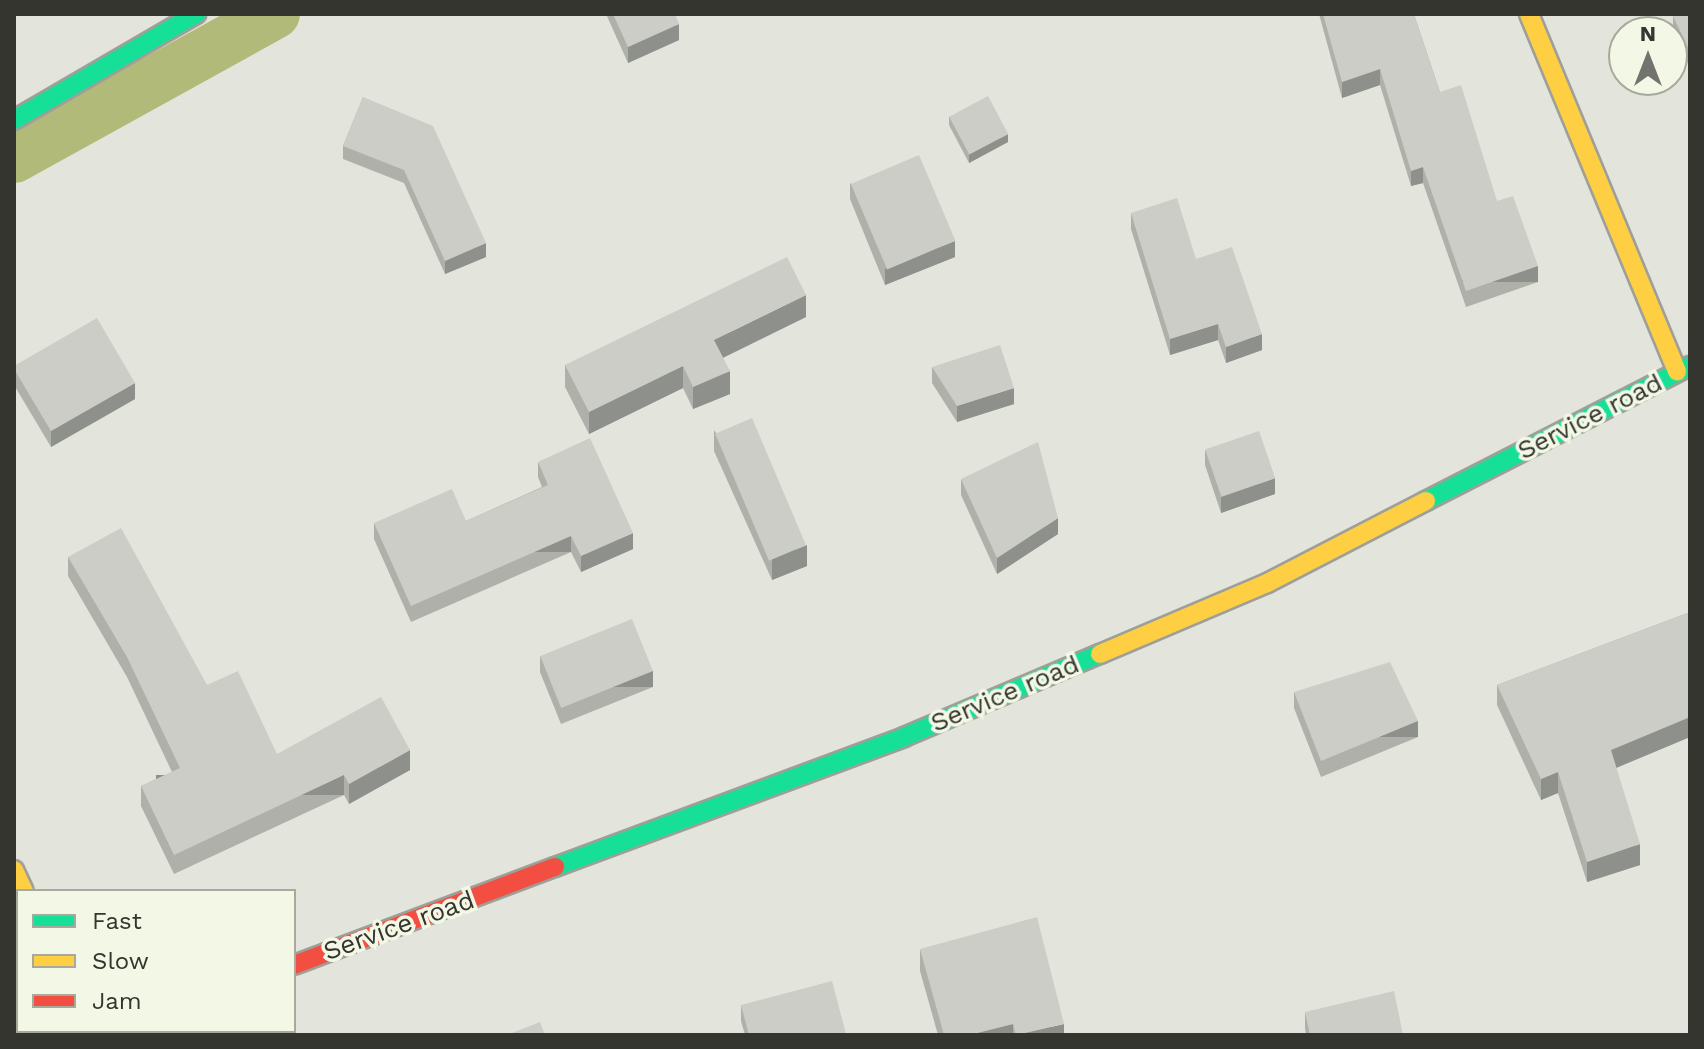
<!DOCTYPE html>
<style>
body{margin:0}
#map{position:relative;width:1704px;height:1049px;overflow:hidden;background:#e3e5dc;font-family:"Work Sans",sans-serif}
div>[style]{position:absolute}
.canal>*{height:50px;margin:-25px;padding:0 25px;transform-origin:25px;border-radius:25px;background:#b1ba79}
.roads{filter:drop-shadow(2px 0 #9e9f98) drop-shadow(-2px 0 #9e9f98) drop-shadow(0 2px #9e9f98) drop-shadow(0 -2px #9e9f98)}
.fast>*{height:18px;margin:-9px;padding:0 9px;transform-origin:9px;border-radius:9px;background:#16e098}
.slow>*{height:18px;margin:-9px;padding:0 9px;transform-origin:9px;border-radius:9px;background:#ffcf43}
.jam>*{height:18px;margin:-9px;padding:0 9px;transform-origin:9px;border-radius:9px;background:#f24e42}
.wall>*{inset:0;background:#afb0aa}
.shaded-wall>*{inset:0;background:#8e908b;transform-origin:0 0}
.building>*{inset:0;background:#cbcdc6;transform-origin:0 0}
span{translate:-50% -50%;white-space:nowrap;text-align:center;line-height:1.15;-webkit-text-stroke:7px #f3f7e5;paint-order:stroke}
.street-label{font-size:26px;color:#34352f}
.frame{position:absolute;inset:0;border:16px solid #34352f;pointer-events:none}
.legend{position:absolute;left:16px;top:889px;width:280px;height:144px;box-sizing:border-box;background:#f3f7e5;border:2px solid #a7a99c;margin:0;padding:10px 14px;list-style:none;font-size:24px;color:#34352f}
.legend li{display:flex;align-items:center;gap:16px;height:40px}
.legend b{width:40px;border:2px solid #a7a99c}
.north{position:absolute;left:1608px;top:16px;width:80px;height:80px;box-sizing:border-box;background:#f3f7e5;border:2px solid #a7a99c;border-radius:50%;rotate:0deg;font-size:22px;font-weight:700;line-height:32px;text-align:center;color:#34352f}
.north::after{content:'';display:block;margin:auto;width:28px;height:36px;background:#71736c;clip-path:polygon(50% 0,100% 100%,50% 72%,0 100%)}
</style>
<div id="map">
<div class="canal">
<i style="left:14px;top:158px;width:298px;rotate:-28.9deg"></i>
</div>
<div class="roads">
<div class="fast">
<i style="left:14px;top:120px;width:211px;rotate:-30.2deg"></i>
<i style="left:1426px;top:501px;width:297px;rotate:-27.1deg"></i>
<i style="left:555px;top:867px;width:372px;rotate:-20.4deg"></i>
<i style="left:904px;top:737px;width:213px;rotate:-23deg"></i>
</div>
<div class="slow">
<i style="left:1529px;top:14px;width:387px;rotate:67.5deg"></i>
<i style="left:1100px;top:654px;width:181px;rotate:-23deg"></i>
<i style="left:1267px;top:583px;width:179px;rotate:-27.3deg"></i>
<i style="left:14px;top:870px;width:23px;rotate:65deg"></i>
</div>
<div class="jam">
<i style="left:294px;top:965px;width:279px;rotate:-20.6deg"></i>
<i style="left:93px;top:1031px;width:4px;rotate:63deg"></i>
</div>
</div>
<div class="wall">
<i style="clip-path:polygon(606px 14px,675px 14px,679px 40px,628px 63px)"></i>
<i style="clip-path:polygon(1319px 14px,1414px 14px,1440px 92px,1497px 201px,1538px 282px,1466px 307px,1423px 183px,1411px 186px,1380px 85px,1342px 98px)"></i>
<i style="clip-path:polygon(1690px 14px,1690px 68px,1673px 32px,1673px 16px)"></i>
<i style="clip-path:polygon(363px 97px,486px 257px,445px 274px,404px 183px,343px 159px,343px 146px)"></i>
<i style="clip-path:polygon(949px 117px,1008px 142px,969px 163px,949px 125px)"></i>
<i style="clip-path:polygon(850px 183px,955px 257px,885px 285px,850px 199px)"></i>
<i style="clip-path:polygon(1131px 213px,1196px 259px,1262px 350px,1226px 363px,1218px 340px,1170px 355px,1131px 229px)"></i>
<i style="clip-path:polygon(806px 317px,723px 358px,730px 394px,693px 409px,683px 388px,589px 434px,565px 387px,565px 365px)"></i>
<i style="clip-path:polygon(932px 367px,1014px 404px,957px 422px,932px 383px)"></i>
<i style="clip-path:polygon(14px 369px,135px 399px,51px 447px,14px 385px)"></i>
<i style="clip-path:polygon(714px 430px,807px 566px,772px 580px,714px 451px)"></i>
<i style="clip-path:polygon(1205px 450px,1275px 494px,1221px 513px,1205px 465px)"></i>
<i style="clip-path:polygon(538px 462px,633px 549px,581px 572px,571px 552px,411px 622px,374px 539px,374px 523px,466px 521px,542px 487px,538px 477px)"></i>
<i style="clip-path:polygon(961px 479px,1058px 534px,997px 574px,961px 495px)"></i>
<i style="clip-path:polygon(68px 557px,207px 685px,277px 754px,410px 770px,349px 804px,344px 795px,174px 874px,141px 806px,141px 786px,172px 772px,127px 677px,68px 576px)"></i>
<i style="clip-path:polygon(1690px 612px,1690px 737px,1616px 768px,1640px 865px,1587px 882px,1558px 793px,1541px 800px,1497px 705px,1497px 685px)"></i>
<i style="clip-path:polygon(540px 656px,653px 687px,561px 724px,540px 672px)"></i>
<i style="clip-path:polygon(1294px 692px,1418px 737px,1321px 777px,1294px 708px)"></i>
<i style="clip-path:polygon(920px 949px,1064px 1035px,938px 1035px,920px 971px)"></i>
<i style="clip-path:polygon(741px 1005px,846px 1035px,745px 1035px,741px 1021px)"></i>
<i style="clip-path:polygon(1305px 1012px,1403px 1035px,1306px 1035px,1305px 1028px)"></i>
</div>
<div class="shaded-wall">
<i style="clip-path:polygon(679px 24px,679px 40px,628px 63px,628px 47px)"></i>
<i style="clip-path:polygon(1380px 69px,1380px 85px,1342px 98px,1342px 82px)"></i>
<i style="clip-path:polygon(1008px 134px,1008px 142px,969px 163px,969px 154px)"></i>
<i style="clip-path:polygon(1423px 167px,1423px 183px,1411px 186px,1411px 171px)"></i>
<i style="clip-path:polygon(955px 241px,955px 257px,885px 285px,885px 269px)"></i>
<i style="clip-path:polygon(486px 243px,486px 257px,445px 274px,445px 261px)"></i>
<i style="left:1538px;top:266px;width:16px;height:76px;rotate:90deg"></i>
<i style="clip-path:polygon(806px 295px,806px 317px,714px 362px,714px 340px)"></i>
<i style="clip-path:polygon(1218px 324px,1218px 340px,1170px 355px,1170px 339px)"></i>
<i style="clip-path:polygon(1262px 334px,1262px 350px,1226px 363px,1226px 347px)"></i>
<i style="clip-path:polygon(683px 366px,683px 388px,589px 434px,589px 412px)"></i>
<i style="clip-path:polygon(730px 371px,730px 394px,693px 409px,693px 387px)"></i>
<i style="clip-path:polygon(135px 383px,135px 399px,51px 447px,51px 431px)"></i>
<i style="clip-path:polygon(1014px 388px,1014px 404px,957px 422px,957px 406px)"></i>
<i style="clip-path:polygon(1275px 478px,1275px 494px,1221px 513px,1221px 497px)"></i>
<i style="clip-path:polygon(1058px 518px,1058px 534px,997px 574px,997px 558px)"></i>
<i style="clip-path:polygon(633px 533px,633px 549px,581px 572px,581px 556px)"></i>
<i style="left:571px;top:536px;width:16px;height:175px;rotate:90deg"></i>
<i style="clip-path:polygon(807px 545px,807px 566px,772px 580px,772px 559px)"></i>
<i style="left:653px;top:671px;width:16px;height:99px;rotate:90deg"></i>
<i style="clip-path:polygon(1690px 717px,1690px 737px,1611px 770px,1611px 750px)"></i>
<i style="left:1418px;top:721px;width:16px;height:105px;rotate:90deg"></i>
<i style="clip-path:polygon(410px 750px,410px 770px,349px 804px,349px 784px)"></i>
<i style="clip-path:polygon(1558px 772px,1558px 793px,1541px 800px,1541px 779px)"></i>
<i style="left:344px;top:775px;width:20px;height:188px;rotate:90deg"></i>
<i style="clip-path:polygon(1640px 844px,1640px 865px,1587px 882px,1587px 862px)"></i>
<i style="clip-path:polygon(1013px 1024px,1013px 1035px,969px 1035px)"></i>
<i style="clip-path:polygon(1064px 1024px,1064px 1035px,1016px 1035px)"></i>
</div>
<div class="building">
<i style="clip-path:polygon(613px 14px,675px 14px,679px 24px,628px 47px)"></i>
<i style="clip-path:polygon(1323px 14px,1414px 14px,1440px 92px,1461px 85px,1497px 201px,1513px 196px,1538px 266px,1466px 291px,1423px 167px,1411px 171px,1380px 69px,1342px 82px)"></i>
<i style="clip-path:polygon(1677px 14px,1690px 14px,1690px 52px,1673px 16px)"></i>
<i style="left:988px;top:96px;width:43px;height:44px;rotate:62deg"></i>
<i style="clip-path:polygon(363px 97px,433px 126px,486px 243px,445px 261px,404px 170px,343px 146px)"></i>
<i style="left:919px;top:155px;width:93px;height:74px;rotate:67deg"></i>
<i style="clip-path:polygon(1177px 198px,1196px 259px,1232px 247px,1262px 334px,1226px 347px,1218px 324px,1170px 339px,1131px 213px)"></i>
<i style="clip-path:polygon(787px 257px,806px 295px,714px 340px,730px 371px,693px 387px,683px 366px,589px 412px,565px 365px)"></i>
<i style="clip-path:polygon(97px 318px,135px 383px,51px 431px,14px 369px,14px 366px)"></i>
<i style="clip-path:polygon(1000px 345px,1014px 388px,957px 406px,932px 367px)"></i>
<i style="left:752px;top:418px;width:138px;height:40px;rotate:67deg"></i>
<i style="left:1259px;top:431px;width:50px;height:57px;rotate:71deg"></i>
<i style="clip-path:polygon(590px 438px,633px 533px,581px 556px,571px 536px,411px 606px,374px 523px,452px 489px,466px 521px,548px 485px,538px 462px)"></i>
<i style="clip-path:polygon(1038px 442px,1058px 518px,997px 558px,961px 479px)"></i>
<i style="clip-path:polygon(121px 528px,207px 685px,238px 671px,277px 754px,381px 697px,410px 750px,349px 784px,344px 775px,174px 855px,141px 786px,180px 768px,127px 657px,68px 557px)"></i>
<i style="clip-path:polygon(1690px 612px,1690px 717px,1611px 750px,1640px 844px,1587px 862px,1558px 772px,1541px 779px,1497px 685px)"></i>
<i style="left:632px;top:619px;width:56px;height:99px;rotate:68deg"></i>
<i style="clip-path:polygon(1390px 662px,1418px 721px,1321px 761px,1294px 692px)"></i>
<i style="clip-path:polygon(1037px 917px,1064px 1024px,1016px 1035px,1013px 1024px,969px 1035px,944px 1035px,920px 949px)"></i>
<i style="clip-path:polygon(832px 981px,846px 1034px,842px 1035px,749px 1035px,741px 1005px)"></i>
<i style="clip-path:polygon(1394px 991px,1403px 1035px,1310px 1035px,1305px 1012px)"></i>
<i style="clip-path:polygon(540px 1022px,545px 1035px,507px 1035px)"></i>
</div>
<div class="street-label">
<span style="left:1590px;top:417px;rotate:-27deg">Service road</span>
<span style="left:1005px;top:694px;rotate:-23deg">Service road</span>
<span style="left:399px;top:926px;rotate:-20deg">Service road</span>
</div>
<div class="frame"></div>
<ul class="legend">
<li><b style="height:10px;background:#16e098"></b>Fast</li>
<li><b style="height:10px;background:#ffcf43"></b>Slow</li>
<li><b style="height:10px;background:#f24e42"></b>Jam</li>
</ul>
<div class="north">N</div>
</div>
